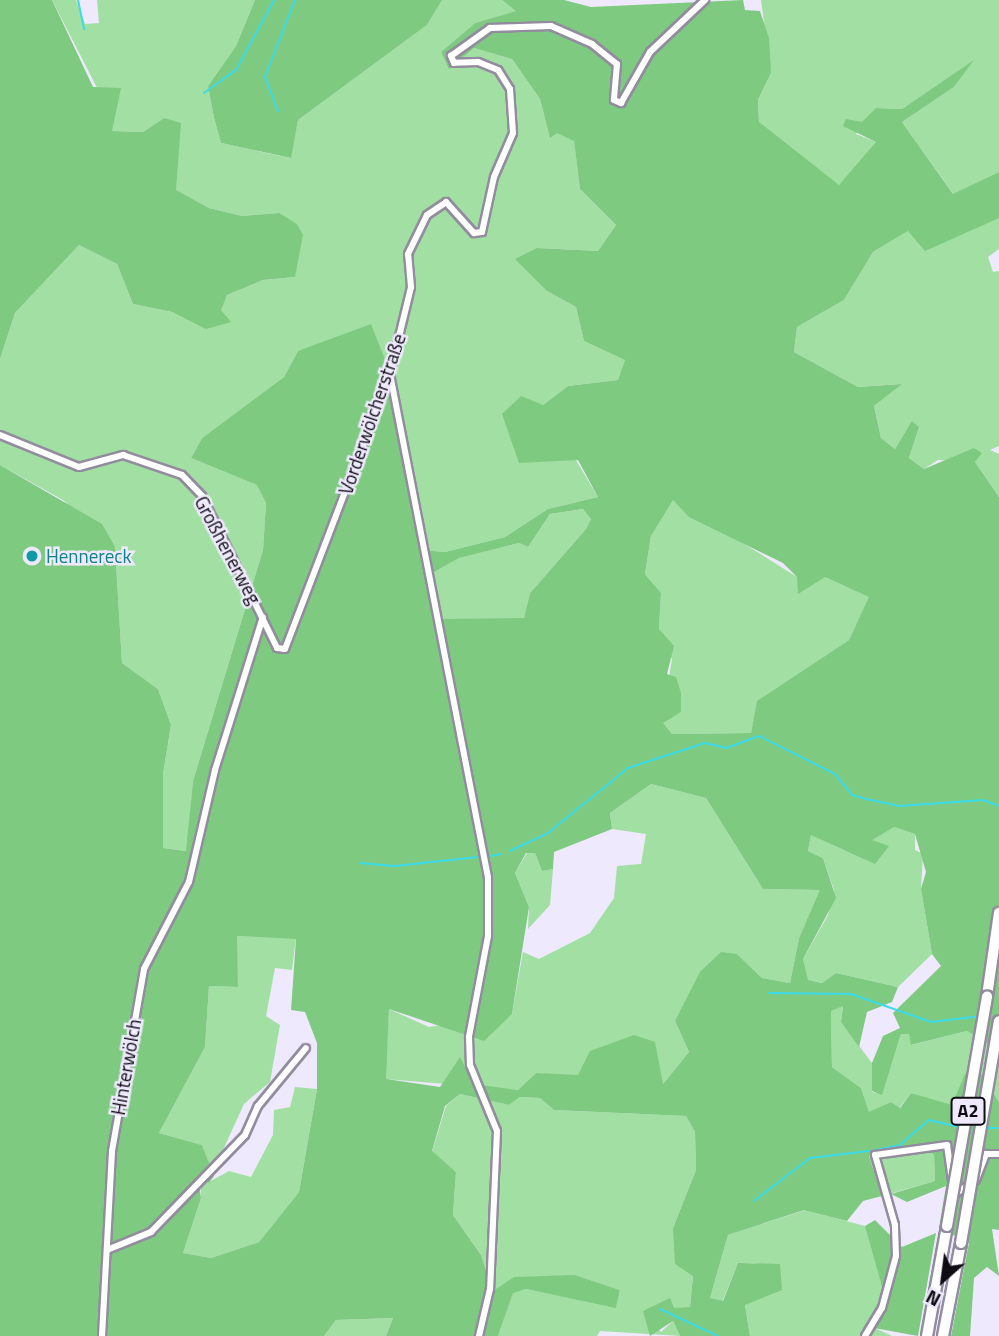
<!DOCTYPE html>
<meta charset="utf-8">
<style>
body{margin:0}
#map{position:relative;width:999px;height:1336px;overflow:hidden;background:#eee9fc;font-family:"Titillium Web",sans-serif}
div>[style]{position:absolute}
.green>*{inset:0;background:#a2dfa3}
.forest>*{inset:0;background:#7eca80}
.stream>*{height:2px;margin:-1px;padding:0 1px;transform-origin:1px;border-radius:1px;background:#3bdbea}
.roads{filter:drop-shadow(2px 0 #928c9e) drop-shadow(-2px 0 #928c9e) drop-shadow(0 2px #928c9e) drop-shadow(0 -2px #928c9e)}
.street>*{height:6px;margin:-3px;padding:0 3px;transform-origin:3px;border-radius:3px;background:#fff}
.highway>*{height:10px;margin:-5px;padding:0 5px;transform-origin:5px;border-radius:5px;background:#fff}
.bridges{filter:drop-shadow(2px 0 #928c9e) drop-shadow(-2px 0 #928c9e) drop-shadow(0 2px #928c9e) drop-shadow(0 -2px #928c9e)}
.highway-bridge>*{height:10px;margin:-5px;padding:0 5px;transform-origin:5px;border-radius:5px;background:#fff}
.dots>*{width:19px;height:19px;translate:-50% -50%;box-sizing:border-box;border:4px solid #eee9fc;border-radius:50%}
span{translate:-50% -50%;white-space:nowrap;text-align:center;line-height:1.15;-webkit-text-stroke:5px #eee9fc;paint-order:stroke}
.shield-label span{padding:2px 5px;background:#eee9fc;border:2px solid;border-radius:5px;-webkit-text-stroke-width:0}
.shield-label{font-size:18px;color:#0f0d13;font-weight:700}
.street-label{font-size:19px;color:#0f0d13}
.culture-label{font-size:19px;color:#0d838f}
.left{translate:0 -50%;text-align:left}
.north{position:absolute;left:908px;top:1245px;width:70px;height:70px;-webkit-text-stroke:5px #eee9fc;paint-order:stroke;rotate:208deg;font-size:19px;font-weight:700;line-height:28px;text-align:center;color:#0f0d13}
.north::after{content:'';display:block;margin:auto;width:24px;height:32px;background:#0f0d13;clip-path:polygon(50% 0,100% 100%,50% 72%,0 100%)}
</style>
<div id="map">
<div class="green">
<i style="clip-path:polygon(52px 0,76px 0,85px 24px,99px 23px,97px 0,255px 0,236px 46px,208px 86px,214px 118px,221px 143px,290px 158px,298px 120px,427px 25px,442px 0,502px 0,517px 11px,475px 23px,441px 52px,449px 68px,474px 48px,512px 59px,540px 99px,550px 137px,557px 132px,574px 140px,580px 189px,616px 225px,598px 251px,537px 248px,547px 291px,576px 307px,584px 341px,626px 360px,618px 380px,568px 386px,543px 405px,598px 497px,548px 509px,505px 537px,445px 552px,419px 550px,398px 393px,298px 351px,284px 377px,202px 438px,191px 458px,258px 485px,266px 503px,263px 550px,193px 781px,187px 851px,163px 848px,163px 774px,171px 725px,158px 689px,122px 663px,115px 547px,63px 500px,0 465px,0 359px,15px 313px,79px 245px,117px 264px,133px 304px,172px 312px,207px 329px,227px 295px,263px 280px,295px 277px,279px 213px,242px 216px,209px 208px,175px 190px,164px 118px,143px 132px,112px 131px,111px 115px)"></i>
<i style="clip-path:polygon(761px 0,999px 0,999px 172px,954px 195px,902px 122px,954px 87px,972px 62px,902px 109px,876px 108px,856px 134px,876px 142px,871px 155px,839px 185px,815px 170px,759px 122px,758px 100px,771px 73px)"></i>
<i style="clip-path:polygon(999px 218px,999px 249px,988px 257px,993px 272px,999px 271px,999px 446px,990px 450px,999px 454px,999px 497px,975px 462px,938px 460px,924px 469px,909px 458px,919px 427px,912px 422px,895px 449px,881px 438px,874px 406px,901px 384px,858px 387px,794px 352px,797px 327px,844px 300px,873px 252px,908px 231px)"></i>
<i style="clip-path:polygon(673px 499px,797px 577px,825px 577px,870px 597px,849px 640px,758px 701px,751px 733px,672px 734px,662px 723px,672px 659px,659px 629px,661px 593px,645px 574px,651px 536px)"></i>
<i style="clip-path:polygon(584px 509px,591px 519px,586px 529px,530px 593px,524px 619px,441px 619px,427px 579px,434px 572px,458px 558px,519px 543px,528px 547px,550px 514px)"></i>
<i style="clip-path:polygon(651px 784px,706px 798px,763px 889px,821px 890px,799px 938px,790px 983px,762px 978px,737px 954px,675px 1021px,689px 1052px,662px 1085px,536px 1073px,518px 1090px,385px 1079px,389px 1009px,429px 1027px,512px 1014px,523px 952px,539px 959px,590px 933px,614px 898px,617px 866px,641px 864px,646px 834px,612px 829px,610px 813px)"></i>
<i style="clip-path:polygon(894px 827px,915px 834px,915px 850px,923px 854px,921px 889px,932px 954px,898px 987px,836px 973px,822px 983px,807px 980px,803px 959px,828px 915px,834px 890px,823px 858px,808px 851px,811px 834px,844px 850px)"></i>
<i style="clip-path:polygon(527px 853px,535px 853px,542px 871px,553px 869px,550px 905px,528px 929px,529px 907px,515px 873px)"></i>
<i style="clip-path:polygon(236px 936px,296px 938px,292px 970px,275px 968px,266px 1016px,280px 1025px,270px 1082px,244px 1104px,212px 1174px,202px 1145px,159px 1133px,205px 1047px,209px 986px,238px 987px)"></i>
<i style="clip-path:polygon(843px 1005px,841px 1022px,872px 1063px,872px 1092px,882px 1094px,901px 1034px,909px 1034px,912px 1045px,967px 1031px,999px 1051px,999px 1103px,952px 1106px,911px 1093px,899px 1108px,891px 1102px,869px 1113px,861px 1088px,832px 1067px,831px 1011px)"></i>
<i style="clip-path:polygon(295px 1087px,317px 1089px,299px 1192px,259px 1242px,211px 1258px,183px 1253px,201px 1198px,200px 1174px,209px 1182px,229px 1171px,251px 1177px,273px 1135px,274px 1110px,290px 1107px)"></i>
<i style="clip-path:polygon(460px 1094px,509px 1105px,520px 1097px,540px 1098px,554px 1110px,686px 1116px,695px 1132px,696px 1170px,673px 1228px,693px 1276px,690px 1307px,643px 1311px,661px 1332px,673px 1321px,680px 1336px,600px 1331px,597px 1336px,498px 1336px,513px 1292px,526px 1289px,616px 1307px,620px 1290px,575px 1275px,493px 1292px,481px 1255px,453px 1215px,456px 1172px,432px 1152px,446px 1106px)"></i>
<i style="clip-path:polygon(921px 1145px,934px 1155px,935px 1181px,882px 1196px,869px 1156px)"></i>
<i style="clip-path:polygon(805px 1210px,865px 1226px,872px 1236px,887px 1304px,875px 1328px,892px 1336px,750px 1336px,745px 1305px,764px 1294px,762px 1265px,755px 1263px,738px 1263px,722px 1302px,710px 1298px,728px 1235px)"></i>
<i style="clip-path:polygon(393px 1318px,386px 1336px,324px 1336px,336px 1320px)"></i>
</div>
<div class="forest">
<i style="clip-path:polygon(0 0,52px 0,93px 87px,121px 88px,112px 131px,143px 132px,164px 118px,181px 123px,176px 190px,209px 208px,242px 216px,279px 213px,297px 224px,303px 235px,295px 277px,263px 280px,227px 295px,221px 310px,231px 322px,206px 329px,172px 312px,133px 304px,117px 264px,79px 245px,15px 313px,0 359px)"></i>
<i style="clip-path:polygon(255px 0,442px 0,427px 25px,298px 120px,291px 158px,221px 143px,214px 118px,208px 86px,236px 46px)"></i>
<i style="clip-path:polygon(evenodd,502px 0,564px 0,591px 7px,743px 0,745px 10px,760px 11px,769px 38px,771px 73px,758px 100px,759px 122px,839px 185px,876px 142px,843px 126px,846px 119px,862px 122px,876px 108px,902px 109px,974px 60px,954px 87px,902px 122px,953px 194px,999px 172px,999px 218px,925px 251px,908px 231px,873px 252px,844px 300px,797px 327px,794px 352px,858px 387px,902px 384px,874px 406px,881px 438px,895px 449px,912px 421px,919px 427px,909px 458px,924px 469px,974px 448px,982px 453px,975px 462px,999px 497px,999px 1051px,967px 1031px,911px 1045px,909px 1034px,901px 1034px,882px 1095px,872px 1091px,872px 1063px,883px 1036px,900px 1028px,893px 1013px,941px 966px,932px 954px,921px 889px,926px 872px,915px 834px,894px 827px,872px 840px,889px 846px,875px 864px,811px 835px,808px 851px,823px 858px,836px 898px,803px 959px,808px 980px,822px 983px,836px 973px,898px 987px,892px 1002px,867px 1012px,859px 1047px,841px 1022px,843px 1006px,831px 1011px,832px 1067px,861px 1088px,869px 1112px,891px 1102px,900px 1108px,911px 1093px,952px 1105px,965px 1074px,983px 1075px,999px 1103px,999px 1230px,992px 1229px,999px 1276px,987px 1267px,974px 1278px,970px 1336px,951px 1336px,969px 1243px,939px 1228px,946px 1186px,907px 1202px,891px 1194px,935px 1181px,934px 1155px,921px 1145px,869px 1156px,882px 1196px,863px 1201px,847px 1221px,804px 1210px,728px 1235px,710px 1298px,723px 1301px,738px 1263px,780px 1264px,782px 1290px,745px 1305px,750px 1336px,680px 1336px,673px 1321px,650px 1336px,643px 1311px,670px 1298px,674px 1308px,690px 1307px,693px 1276px,675px 1264px,673px 1228px,696px 1170px,695px 1132px,686px 1116px,554px 1110px,540px 1098px,520px 1097px,509px 1105px,460px 1094px,445px 1106px,432px 1151px,456px 1172px,453px 1215px,481px 1255px,493px 1291px,514px 1277px,575px 1275px,620px 1290px,616px 1308px,526px 1289px,513px 1293px,498px 1336px,386px 1336px,393px 1318px,336px 1320px,324px 1336px,0 1336px,0 465px,102px 524px,115px 547px,122px 663px,158px 689px,171px 725px,163px 774px,163px 848px,186px 851px,193px 781px,263px 550px,266px 503px,257px 485px,191px 458px,202px 438px,284px 377px,298px 351px,371px 324px,398px 393px,420px 550px,445px 552px,505px 537px,548px 509px,598px 497px,578px 460px,519px 463px,502px 414px,521px 396px,543px 405px,568px 386px,618px 380px,625px 360px,584px 341px,576px 307px,547px 291px,515px 259px,537px 248px,598px 251px,616px 225px,580px 189px,574px 141px,557px 133px,550px 138px,540px 99px,512px 59px,474px 48px,449px 69px,441px 52px,475px 23px,516px 11px,502px 0,673px 500px,689px 517px,783px 563px,797px 577px,798px 594px,825px 577px,869px 597px,849px 640px,757px 701px,751px 733px,672px 734px,663px 723px,681px 712px,681px 693px,676px 677px,667px 674px,674px 646px,659px 629px,661px 593px,645px 574px,651px 536px,673px 500px,502px 0,583px 509px,591px 519px,586px 529px,530px 593px,524px 618px,441px 619px,427px 579px,434px 572px,459px 558px,519px 543px,528px 547px,550px 514px,583px 509px,502px 0,651px 784px,706px 798px,763px 889px,820px 890px,799px 938px,790px 983px,762px 978px,737px 954px,721px 952px,700px 972px,675px 1021px,689px 1052px,663px 1084px,655px 1042px,634px 1035px,590px 1051px,578px 1075px,536px 1073px,518px 1090px,474px 1084px,460px 1057px,440px 1087px,386px 1079px,389px 1009px,484px 1041px,512px 1014px,529px 907px,515px 873px,526px 853px,535px 853px,542px 871px,553px 869px,554px 852px,612px 829px,610px 813px,651px 784px,502px 0,237px 936px,296px 939px,291px 1010px,305px 1012px,317px 1043px,317px 1089px,299px 1192px,259px 1242px,211px 1258px,183px 1253px,201px 1198px,198px 1179px,201px 1174px,209px 1183px,214px 1176px,202px 1145px,159px 1133px,205px 1047px,209px 986px,238px 987px,237px 936px)"></i>
<i style="clip-path:polygon(875px 1220px,902px 1247px,936px 1233px,918px 1336px,874px 1328px,887px 1304px,865px 1226px)"></i>
</div>
<div class="stream">
<i style="left:78px;top:0;width:30px;rotate:78deg"></i>
<i style="left:204px;top:93px;width:39px;rotate:-36deg"></i>
<i style="left:236px;top:70px;width:80px;rotate:-61.5deg"></i>
<i style="left:278px;top:111px;width:36px;rotate:-111deg"></i>
<i style="left:265px;top:77px;width:83px;rotate:-68.7deg"></i>
<i style="left:510px;top:851px;width:42px;rotate:-25.3deg"></i>
<i style="left:548px;top:833px;width:103px;rotate:-39.1deg"></i>
<i style="left:628px;top:768px;width:81px;rotate:-18deg"></i>
<i style="left:705px;top:743px;width:22px;rotate:13deg"></i>
<i style="left:726px;top:748px;width:35px;rotate:-20deg"></i>
<i style="left:759px;top:736px;width:85px;rotate:26.6deg"></i>
<i style="left:835px;top:774px;width:27px;rotate:51deg"></i>
<i style="left:852px;top:795px;width:15px;rotate:16deg"></i>
<i style="left:866px;top:799px;width:34px;rotate:12deg"></i>
<i style="left:899px;top:806px;width:84px;rotate:-4.1deg"></i>
<i style="left:983px;top:800px;width:17px;rotate:21deg"></i>
<i style="left:491px;top:856px;width:10px;rotate:-11deg"></i>
<i style="left:360px;top:863px;width:35px;rotate:5deg"></i>
<i style="left:395px;top:866px;width:83px;rotate:-6.2deg"></i>
<i style="left:769px;top:993px;width:82px;rotate:0.7deg"></i>
<i style="left:851px;top:994px;width:85px;rotate:19.3deg"></i>
<i style="left:931px;top:1022px;width:50px;rotate:-6.8deg"></i>
<i style="left:985px;top:1128px;width:14px"></i>
<i style="left:875px;top:1150px;width:25px;rotate:-11deg"></i>
<i style="left:900px;top:1145px;width:38px;rotate:-41deg"></i>
<i style="left:929px;top:1120px;width:31px;rotate:13deg"></i>
<i style="left:754px;top:1201px;width:71px;rotate:-37.5deg"></i>
<i style="left:810px;top:1158px;width:59px;rotate:-6.8deg"></i>
<i style="left:660px;top:1309px;width:64px;rotate:25deg"></i>
</div>
<div class="roads">
<div class="street">
<i style="left:390px;top:374px;width:512px;rotate:78.98deg"></i>
<i style="left:488px;top:877px;width:59px;rotate:90deg"></i>
<i style="left:488px;top:936px;width:103px;rotate:100.7deg"></i>
<i style="left:469px;top:1037px;width:28px;rotate:88deg"></i>
<i style="left:470px;top:1065px;width:71px;rotate:67.8deg"></i>
<i style="left:497px;top:1131px;width:158px;rotate:92.5deg"></i>
<i style="left:490px;top:1289px;width:48px;rotate:103.2deg"></i>
<i style="left:0;top:435px;width:85px;rotate:22.1deg"></i>
<i style="left:79px;top:467px;width:46px;rotate:-15.3deg"></i>
<i style="left:123px;top:455px;width:62px;rotate:18.7deg"></i>
<i style="left:182px;top:475px;width:29px;rotate:46deg"></i>
<i style="left:202px;top:496px;width:169px;rotate:63.7deg"></i>
<i style="left:277px;top:648px;width:8px;rotate:7deg"></i>
<i style="left:285px;top:649px;width:294px;rotate:-69.1deg"></i>
<i style="left:390px;top:374px;width:89px;rotate:-76.4deg"></i>
<i style="left:411px;top:287px;width:33px;rotate:-95deg"></i>
<i style="left:408px;top:254px;width:43px;rotate:-64deg"></i>
<i style="left:427px;top:215px;width:23px;rotate:-34deg"></i>
<i style="left:446px;top:202px;width:42px;rotate:47.9deg"></i>
<i style="left:474px;top:233px;width:8px;rotate:-7deg"></i>
<i style="left:482px;top:232px;width:56px;rotate:-77.7deg"></i>
<i style="left:494px;top:177px;width:48px;rotate:-66.6deg"></i>
<i style="left:513px;top:133px;width:44px;rotate:-93.9deg"></i>
<i style="left:510px;top:89px;width:22px;rotate:-122deg"></i>
<i style="left:498px;top:70px;width:22px;rotate:-158deg"></i>
<i style="left:478px;top:62px;width:24px;rotate:178deg"></i>
<i style="left:454px;top:63px;width:8px;rotate:-113deg"></i>
<i style="left:451px;top:56px;width:48px;rotate:-35.7deg"></i>
<i style="left:490px;top:28px;width:61px;rotate:-1.9deg"></i>
<i style="left:551px;top:26px;width:45px;rotate:23.7deg"></i>
<i style="left:592px;top:44px;width:32px;rotate:39deg"></i>
<i style="left:617px;top:64px;width:36px;rotate:95deg"></i>
<i style="left:614px;top:100px;width:8px;rotate:23deg"></i>
<i style="left:621px;top:103px;width:59px;rotate:-60.4deg"></i>
<i style="left:650px;top:52px;width:76px;rotate:-43.4deg"></i>
<i style="left:955px;top:1194px;width:25px;rotate:-34deg"></i>
<i style="left:976px;top:1180px;width:28px;rotate:-69deg"></i>
<i style="left:986px;top:1154px;width:13px"></i>
<i style="left:107px;top:1250px;width:48px;rotate:-22.2deg"></i>
<i style="left:151px;top:1232px;width:135px;rotate:-45.9deg"></i>
<i style="left:245px;top:1135px;width:32px;rotate:-66deg"></i>
<i style="left:258px;top:1106px;width:75px;rotate:-50.4deg"></i>
<i style="left:102px;top:1336px;width:185px;rotate:-86.9deg"></i>
<i style="left:112px;top:1151px;width:185px;rotate:-80deg"></i>
<i style="left:144px;top:969px;width:98px;rotate:-62.7deg"></i>
<i style="left:189px;top:882px;width:115px;rotate:-76.9deg"></i>
<i style="left:215px;top:770px;width:160px;rotate:-72.6deg"></i>
<i style="left:865px;top:1336px;width:33px;rotate:-59deg"></i>
<i style="left:882px;top:1308px;width:54px;rotate:-74.9deg"></i>
<i style="left:896px;top:1256px;width:31px;rotate:-92deg"></i>
<i style="left:895px;top:1225px;width:73px;rotate:-105.9deg"></i>
<i style="left:875px;top:1155px;width:73px;rotate:-7.9deg"></i>
<i style="left:947px;top:1145px;width:35px;rotate:82deg"></i>
</div>
<div class="highway">
<i style="left:987px;top:996px;width:84px;rotate:-81.8deg"></i>
<i style="left:927px;top:1336px;width:112px;rotate:-79.7deg"></i>
<i style="left:943px;top:1336px;width:95px;rotate:-79deg"></i>
</div>
</div>
<div class="bridges">
<div class="highway-bridge">
<i style="left:947px;top:1226px;width:233px;rotate:-80.1deg"></i>
<i style="left:961px;top:1243px;width:225px;rotate:-80.3deg"></i>
</div>
</div>
<div class="dots">
<i style="left:32px;top:556px;background:#0f9aa8"></i>
</div>
<div class="shield-label">
<span style="left:968px;top:1111px">A2</span>
</div>
<div class="street-label">
<span style="left:372px;top:414px;rotate:-71deg">Vorderwölcherstraße</span>
<span style="left:228px;top:550px;rotate:62deg">Großhenerweg</span>
<span style="left:126px;top:1067px;rotate:-80deg">Hinterwölch</span>
</div>
<div class="culture-label">
<span class="left" style="left:46px;top:556px">Hennereck</span>
</div>
<div class="north">N</div>
</div>
